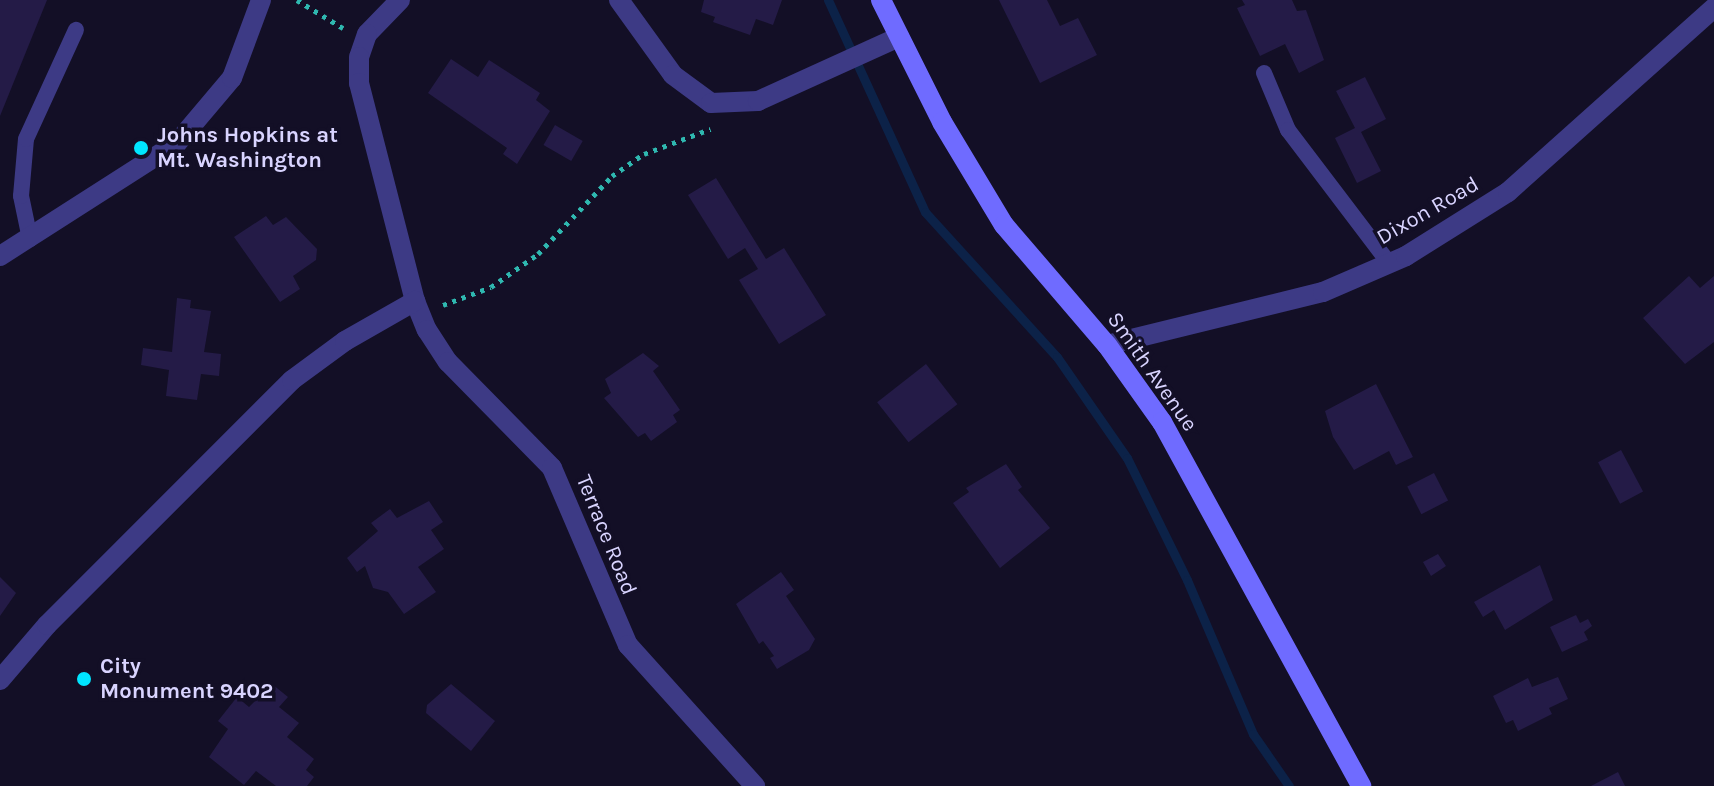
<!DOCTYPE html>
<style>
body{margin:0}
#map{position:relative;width:1714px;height:786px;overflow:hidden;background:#130f26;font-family:Karla,sans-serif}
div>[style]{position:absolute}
.stream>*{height:9px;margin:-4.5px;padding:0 4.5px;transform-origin:4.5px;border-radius:4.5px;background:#0c2248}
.building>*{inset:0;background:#241b47;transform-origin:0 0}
.path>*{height:5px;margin-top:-2.5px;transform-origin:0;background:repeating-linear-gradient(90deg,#2fb8b0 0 4px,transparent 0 10px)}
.lane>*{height:16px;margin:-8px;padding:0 8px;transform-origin:8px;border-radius:8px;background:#3d3a85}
.street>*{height:20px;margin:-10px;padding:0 10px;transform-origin:10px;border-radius:10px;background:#3d3a85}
.secondary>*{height:20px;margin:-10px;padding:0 10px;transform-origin:10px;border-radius:10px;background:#6f6bff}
.dots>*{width:22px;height:22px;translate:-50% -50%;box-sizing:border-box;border:4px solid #130f26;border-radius:50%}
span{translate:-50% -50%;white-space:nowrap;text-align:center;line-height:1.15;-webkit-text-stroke:7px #130f26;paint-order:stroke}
.poi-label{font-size:22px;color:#d9d4ff;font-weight:700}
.left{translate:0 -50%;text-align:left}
.street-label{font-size:22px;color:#d9d4ff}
</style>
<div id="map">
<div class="stream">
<i style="left:828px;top:0;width:233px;rotate:65.4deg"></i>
<i style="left:925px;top:212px;width:196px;rotate:47.7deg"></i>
<i style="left:1057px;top:357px;width:123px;rotate:55.3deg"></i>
<i style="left:1127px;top:458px;width:136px;rotate:63.8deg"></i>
<i style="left:1187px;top:580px;width:168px;rotate:66.8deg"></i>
<i style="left:1253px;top:734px;width:63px;rotate:55.3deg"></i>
</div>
<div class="building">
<i style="clip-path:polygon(0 0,47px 0,0 116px)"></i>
<i style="clip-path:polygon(704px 0,782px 0,773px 25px,756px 19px,750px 35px,713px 22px,715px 17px,701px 12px)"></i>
<i style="clip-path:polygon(999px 0,1047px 0,1060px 26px,1078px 18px,1097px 55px,1040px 83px)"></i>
<i style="clip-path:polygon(1242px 0,1292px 0,1297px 11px,1306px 10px,1324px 60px,1299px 73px,1285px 44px,1260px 56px,1237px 8px,1245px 5px)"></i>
<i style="clip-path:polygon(451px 59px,478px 77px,489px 60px,540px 93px,536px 100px,550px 111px,517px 164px,503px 154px,507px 148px,428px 93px)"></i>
<i style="clip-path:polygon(1365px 77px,1386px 119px,1361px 132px,1381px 171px,1357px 183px,1335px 138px,1355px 128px,1336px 91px)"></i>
<i style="left:555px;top:125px;width:32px;height:23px;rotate:30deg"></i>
<i style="clip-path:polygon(716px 178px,766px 259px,784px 248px,826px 315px,779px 344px,739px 280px,758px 269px,745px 248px,728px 259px,688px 195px)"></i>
<i style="clip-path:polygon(266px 216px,273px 225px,286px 217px,317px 249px,316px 260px,293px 276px,300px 289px,280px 302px,234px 237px)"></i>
<i style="clip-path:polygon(1689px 276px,1700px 288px,1714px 276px,1714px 342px,1685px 364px,1643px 318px)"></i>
<i style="clip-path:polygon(177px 298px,191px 300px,190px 308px,211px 311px,204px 352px,221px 354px,219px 376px,201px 374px,197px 400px,166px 396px,169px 370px,141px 365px,143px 348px,172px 352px)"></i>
<i style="clip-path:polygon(643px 353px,659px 366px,653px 371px,680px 410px,673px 415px,677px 422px,651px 441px,645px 433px,638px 437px,604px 398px,611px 393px,605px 379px)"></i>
<i style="left:926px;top:364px;width:51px;height:62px;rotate:52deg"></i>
<i style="clip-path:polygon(1376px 384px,1413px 457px,1396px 465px,1389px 451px,1354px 470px,1333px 437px,1325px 411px)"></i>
<i style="left:1621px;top:450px;width:47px;height:26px;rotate:62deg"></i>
<i style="clip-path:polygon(1006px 464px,1022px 487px,1018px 490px,1050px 528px,1000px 568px,953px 503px,969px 492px,966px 488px)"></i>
<i style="left:1434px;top:473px;width:31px;height:30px;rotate:63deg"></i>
<i style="clip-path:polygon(429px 501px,443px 522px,431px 530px,444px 549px,418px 567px,436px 592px,404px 614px,388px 592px,373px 588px,365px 566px,357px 572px,347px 558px,378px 531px,371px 523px,390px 509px,397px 518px)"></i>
<i style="clip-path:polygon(1438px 554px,1446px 566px,1431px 576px,1423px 562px)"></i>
<i style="clip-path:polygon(1540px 565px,1553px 600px,1505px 630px,1494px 610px,1483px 617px,1474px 602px)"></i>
<i style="clip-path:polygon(781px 572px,794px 590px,786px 596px,815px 639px,809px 650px,777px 669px,770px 658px,774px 656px,763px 641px,759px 644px,736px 604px)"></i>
<i style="clip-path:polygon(0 577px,16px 593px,0 616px)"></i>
<i style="clip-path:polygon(1576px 615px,1580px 623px,1588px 619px,1592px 626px,1584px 632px,1588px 640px,1562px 652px,1550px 627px)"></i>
<i style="clip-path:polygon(1558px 677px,1568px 699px,1549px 708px,1552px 714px,1518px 731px,1513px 720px,1506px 723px,1493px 696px,1528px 678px,1532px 687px)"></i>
<i style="clip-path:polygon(272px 684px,288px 697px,279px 707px,299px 723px,287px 737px,314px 759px,306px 770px,314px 777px,307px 786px,276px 786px,256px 771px,244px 785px,209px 757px,228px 729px,218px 721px,237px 697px,249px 707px)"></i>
<i style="clip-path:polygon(451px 684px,495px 721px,471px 751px,426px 713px,427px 705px)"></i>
<i style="clip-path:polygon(1618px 772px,1625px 786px,1591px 786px)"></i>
</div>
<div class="path">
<i style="left:297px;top:0;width:54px;rotate:31.3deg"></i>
<i style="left:443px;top:305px;width:51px;rotate:-20.6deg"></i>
<i style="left:491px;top:287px;width:57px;rotate:-35.1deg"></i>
<i style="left:538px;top:254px;width:108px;rotate:-46.5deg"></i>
<i style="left:612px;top:176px;width:39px;rotate:-35deg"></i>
<i style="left:644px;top:154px;width:71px;rotate:-20.7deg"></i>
</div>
<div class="lane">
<i style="left:1264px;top:73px;width:62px;rotate:67.2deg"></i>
<i style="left:1288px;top:130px;width:167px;rotate:52.8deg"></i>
<i style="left:30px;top:239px;width:44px;rotate:-101.8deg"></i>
<i style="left:21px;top:196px;width:57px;rotate:-85deg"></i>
<i style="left:26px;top:139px;width:120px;rotate:-65.4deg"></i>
</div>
<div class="street">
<i style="left:400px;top:0;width:47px;rotate:134.1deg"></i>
<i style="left:367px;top:34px;width:24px;rotate:109deg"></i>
<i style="left:359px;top:57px;width:26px;rotate:90deg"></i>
<i style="left:359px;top:83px;width:225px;rotate:75.6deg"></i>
<i style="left:415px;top:301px;width:31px;rotate:68deg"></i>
<i style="left:427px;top:330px;width:38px;rotate:57deg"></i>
<i style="left:448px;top:362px;width:148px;rotate:45.5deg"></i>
<i style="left:552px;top:468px;width:193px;rotate:66.8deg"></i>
<i style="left:628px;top:645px;width:190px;rotate:48deg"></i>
<i style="left:619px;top:0;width:92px;rotate:54.2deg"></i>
<i style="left:673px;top:75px;width:47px;rotate:36.4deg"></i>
<i style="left:711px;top:103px;width:47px;rotate:-2.4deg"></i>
<i style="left:758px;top:101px;width:155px;rotate:-24.4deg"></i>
<i style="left:0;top:256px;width:210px;rotate:-32.6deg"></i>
<i style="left:177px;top:143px;width:85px;rotate:-49.8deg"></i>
<i style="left:232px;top:78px;width:83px;rotate:-69.6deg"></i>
<i style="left:1107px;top:345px;width:222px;rotate:-13.8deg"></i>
<i style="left:1323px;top:292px;width:90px;rotate:-23.4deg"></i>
<i style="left:1406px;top:256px;width:120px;rotate:-32.1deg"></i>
<i style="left:1508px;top:192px;width:276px;rotate:-41.8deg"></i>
<i style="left:0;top:680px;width:72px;rotate:-49.5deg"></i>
<i style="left:47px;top:625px;width:346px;rotate:-45deg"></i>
<i style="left:292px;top:380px;width:66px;rotate:-36.3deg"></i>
<i style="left:345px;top:341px;width:81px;rotate:-29.7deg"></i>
</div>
<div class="secondary">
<i style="left:881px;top:0;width:136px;rotate:63.4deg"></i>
<i style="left:942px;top:122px;width:120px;rotate:59deg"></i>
<i style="left:1004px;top:225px;width:158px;rotate:49.4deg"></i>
<i style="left:1107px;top:345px;width:95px;rotate:54.5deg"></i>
<i style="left:1162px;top:422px;width:415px;rotate:61.3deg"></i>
</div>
<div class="dots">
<i style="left:141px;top:148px;background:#00e5ff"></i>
<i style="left:84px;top:679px;background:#00e5ff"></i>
</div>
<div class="poi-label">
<span class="left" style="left:157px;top:148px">Johns Hopkins at<br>Mt. Washington</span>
<span class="left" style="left:100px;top:679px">City<br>Monument 9402</span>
</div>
<div class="street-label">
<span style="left:1428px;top:211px;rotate:-30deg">Dixon Road</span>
<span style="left:1152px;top:372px;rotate:55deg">Smith Avenue</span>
<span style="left:606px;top:535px;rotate:68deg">Terrace Road</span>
</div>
</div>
